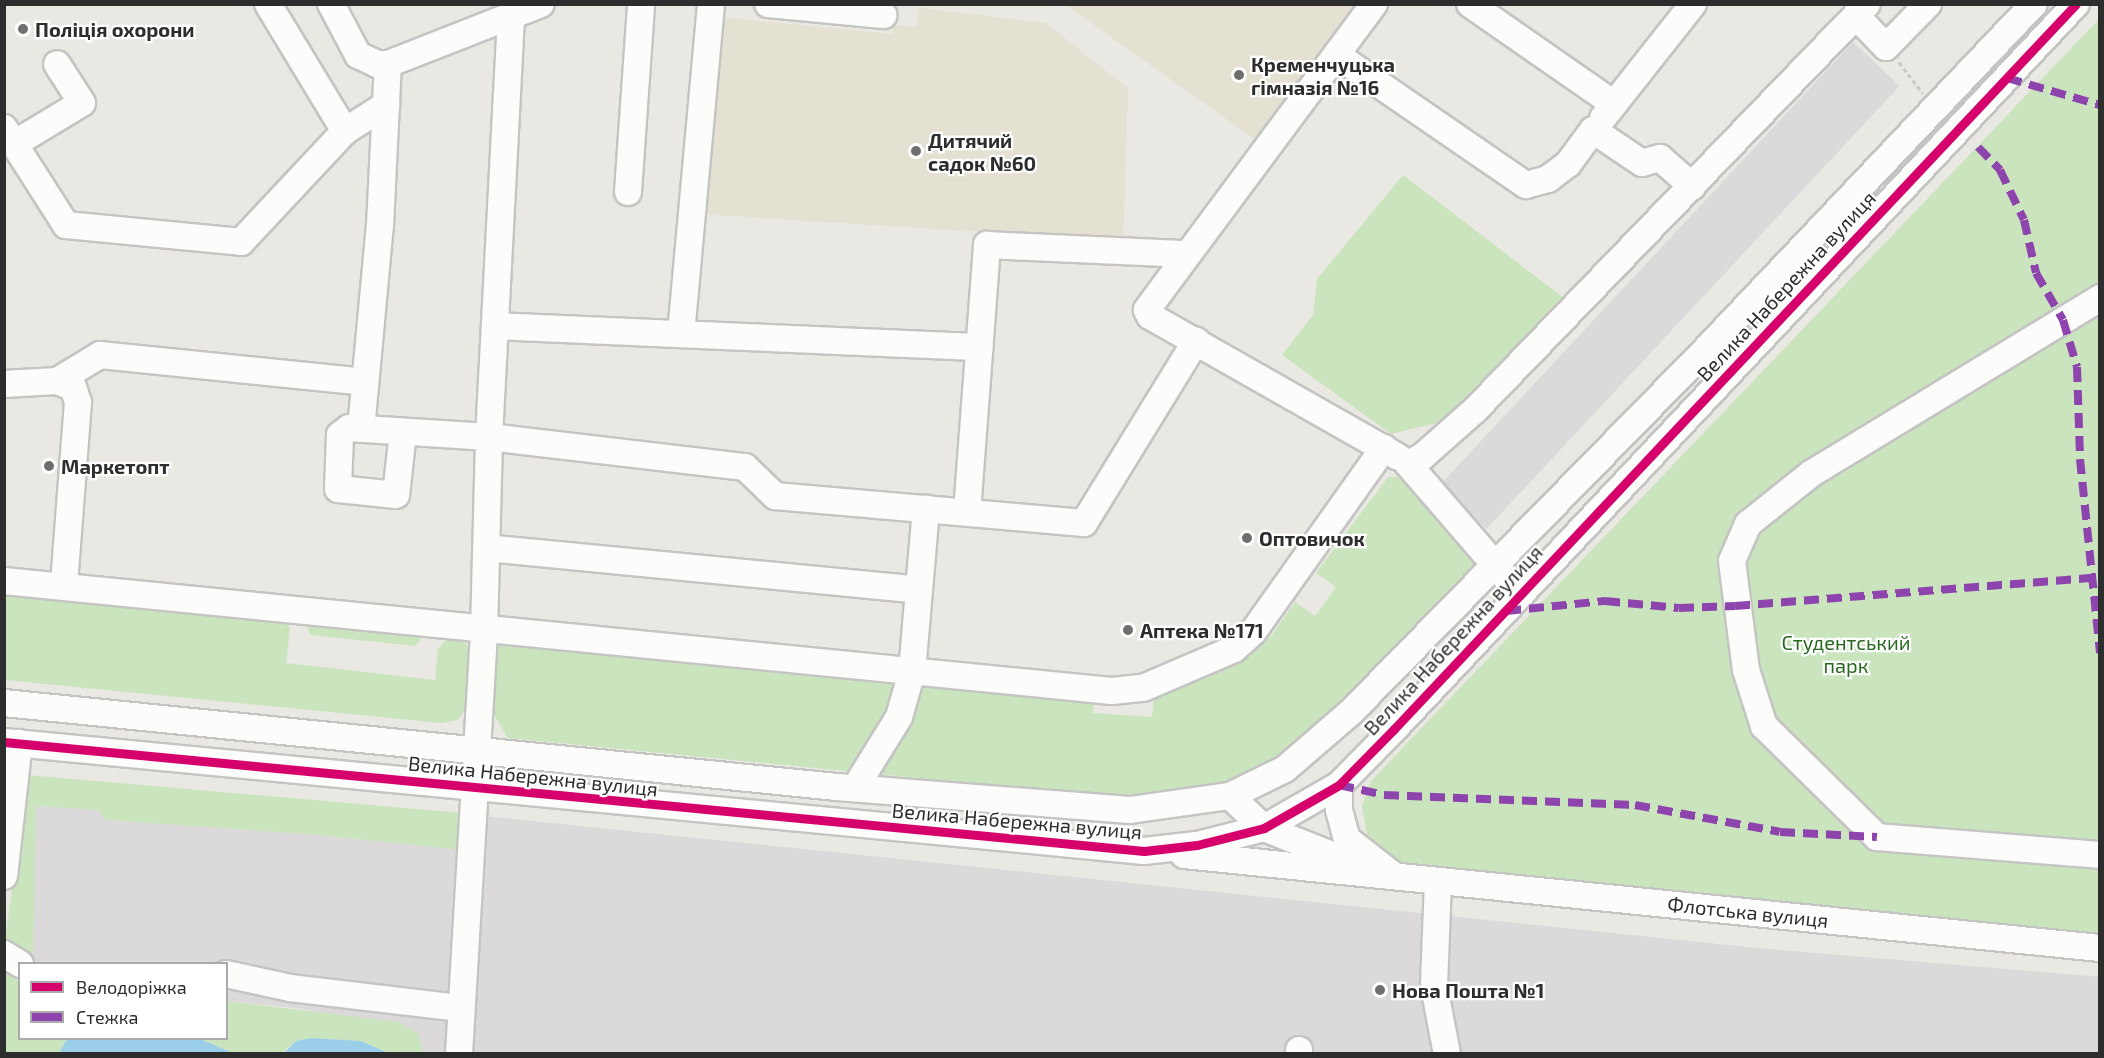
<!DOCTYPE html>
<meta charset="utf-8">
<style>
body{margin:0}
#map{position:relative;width:2104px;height:1058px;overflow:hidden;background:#eae8e3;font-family:"Exo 2",sans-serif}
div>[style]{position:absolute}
.industrial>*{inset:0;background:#dbd9da;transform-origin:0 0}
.education>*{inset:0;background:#e4e0d2}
.green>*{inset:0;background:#cae4be}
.water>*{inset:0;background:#9acee9}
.path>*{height:3px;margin-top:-1.5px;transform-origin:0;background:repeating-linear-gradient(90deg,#c8c8c8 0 4.5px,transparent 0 7.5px)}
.roads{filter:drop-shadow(2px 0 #c4c4c3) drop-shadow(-2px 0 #c4c4c3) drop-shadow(0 2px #c4c4c3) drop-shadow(0 -2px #c4c4c3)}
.minor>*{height:26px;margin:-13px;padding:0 13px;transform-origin:13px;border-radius:13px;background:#fcfcfb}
.quiet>*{height:8px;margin-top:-4px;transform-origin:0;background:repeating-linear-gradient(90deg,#8e44ad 0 15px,transparent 0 23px)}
.cycleway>*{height:9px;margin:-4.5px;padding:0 4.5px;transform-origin:4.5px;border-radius:4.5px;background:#d6006c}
.dots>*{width:16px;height:16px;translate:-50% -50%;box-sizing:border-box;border:3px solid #fff;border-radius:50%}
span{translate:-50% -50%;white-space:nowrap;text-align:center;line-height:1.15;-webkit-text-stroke:4.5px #fff;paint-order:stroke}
.poi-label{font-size:20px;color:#2d2d2d;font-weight:700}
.left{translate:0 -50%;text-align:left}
.street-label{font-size:20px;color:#2d2d2d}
.park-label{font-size:20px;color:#27681e}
.frame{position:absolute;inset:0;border:6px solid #2d2d2d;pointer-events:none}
.legend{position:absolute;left:18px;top:962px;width:210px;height:78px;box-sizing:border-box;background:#fff;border:2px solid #ababab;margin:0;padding:8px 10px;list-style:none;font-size:18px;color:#2d2d2d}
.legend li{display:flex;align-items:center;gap:12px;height:30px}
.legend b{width:30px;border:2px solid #ababab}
</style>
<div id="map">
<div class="industrial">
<i style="left:1853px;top:42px;width:64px;height:606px;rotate:43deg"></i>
<i style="clip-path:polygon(35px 806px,97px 810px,106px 820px,308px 834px,462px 850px,448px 1053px,423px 1053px,418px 1033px,303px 1009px,227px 1001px,226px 964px,33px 964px)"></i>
<i style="clip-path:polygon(485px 816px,1747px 947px,2100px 977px,2099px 1054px,472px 1054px)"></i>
</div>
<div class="education">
<i style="clip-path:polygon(1066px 5px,1363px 5px,1264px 146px)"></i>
<i style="clip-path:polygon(919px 8px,1045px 23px,1128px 88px,1123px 241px,700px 214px,718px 17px,892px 34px,894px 25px,917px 27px)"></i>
</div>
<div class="green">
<i style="clip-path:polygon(2099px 19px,2099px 933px,1476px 876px,1404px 867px,1382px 855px,1367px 835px,1362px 806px,1371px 781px)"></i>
<i style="clip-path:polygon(1403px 175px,1564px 298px,1464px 409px,1449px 420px,1391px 434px,1282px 355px,1313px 315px,1317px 279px)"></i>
<i style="clip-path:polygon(1388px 477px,1398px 477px,1411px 486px,1476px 553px,1478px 565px,1344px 708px,1275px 764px,1229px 784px,1184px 794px,1080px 794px,508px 738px,491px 710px,495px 640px,1095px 694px,1093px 713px,1152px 717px,1154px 699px,1251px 652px,1272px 635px,1295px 602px,1315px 616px,1336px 587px,1316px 573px)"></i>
<i style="clip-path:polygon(4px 589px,286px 620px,290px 629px,286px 663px,435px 680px,438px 649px,445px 641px,455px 640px,466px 643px,471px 652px,467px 707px,458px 720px,441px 723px,5px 680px)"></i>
<i style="clip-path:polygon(312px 623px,416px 634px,421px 640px,415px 646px,311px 635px,307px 628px)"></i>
<i style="clip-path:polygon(28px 775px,463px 813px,462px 850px,308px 834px,106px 820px,97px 810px,36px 806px,33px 962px,11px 949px,5px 939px)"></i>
<i style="clip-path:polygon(4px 965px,19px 980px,20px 1038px,67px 1039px,59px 1053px,5px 1053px)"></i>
<i style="clip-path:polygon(227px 1001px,398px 1022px,418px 1033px,423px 1053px,388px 1053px,361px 1041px,311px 1038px,287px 1048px,284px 1053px,233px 1053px,200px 1039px,226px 1038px)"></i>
</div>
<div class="water">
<i style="clip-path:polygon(311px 1038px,361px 1041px,388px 1053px,284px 1053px,296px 1041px)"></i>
<i style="clip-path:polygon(67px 1039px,200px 1039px,233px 1053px,59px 1053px)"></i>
</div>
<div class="path">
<i style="left:1899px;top:62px;width:39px;rotate:53deg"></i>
</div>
<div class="roads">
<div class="minor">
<i style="left:268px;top:4px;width:149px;rotate:58.8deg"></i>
<i style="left:331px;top:4px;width:58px;rotate:62.1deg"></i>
<i style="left:358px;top:55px;width:21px;rotate:25deg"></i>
<i style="left:377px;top:64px;width:11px"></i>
<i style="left:388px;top:64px;width:164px;rotate:-21.4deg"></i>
<i style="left:768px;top:4px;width:116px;rotate:5.5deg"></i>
<i style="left:1374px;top:4px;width:381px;rotate:126.6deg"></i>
<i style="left:1147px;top:310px;width:7px;rotate:63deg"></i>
<i style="left:1150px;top:316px;width:285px;rotate:29.6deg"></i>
<i style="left:1470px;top:4px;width:175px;rotate:34.8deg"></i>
<i style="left:1856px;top:16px;width:43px;rotate:45.9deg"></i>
<i style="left:1886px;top:47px;width:60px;rotate:-45.7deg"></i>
<i style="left:1338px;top:56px;width:228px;rotate:34.5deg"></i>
<i style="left:1526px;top:185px;width:23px;rotate:-15deg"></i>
<i style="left:1548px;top:179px;width:25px;rotate:-37deg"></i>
<i style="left:1568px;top:164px;width:42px;rotate:-53.7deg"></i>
<i style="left:1593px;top:130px;width:59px;rotate:34deg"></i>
<i style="left:1642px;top:163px;width:19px;rotate:-16deg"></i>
<i style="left:1660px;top:158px;width:43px;rotate:41.2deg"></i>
<i style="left:1603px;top:118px;width:145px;rotate:-51.7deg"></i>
<i style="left:4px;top:128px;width:115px;rotate:57.4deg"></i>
<i style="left:66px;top:225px;width:176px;rotate:5.5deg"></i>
<i style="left:241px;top:242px;width:152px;rotate:-46.9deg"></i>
<i style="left:345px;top:131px;width:49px;rotate:-32.4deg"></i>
<i style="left:14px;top:144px;width:79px;rotate:-31.1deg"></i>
<i style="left:82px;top:103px;width:46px;rotate:-122.7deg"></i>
<i style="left:628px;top:192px;width:188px;rotate:-86deg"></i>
<i style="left:2100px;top:298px;width:337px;rotate:148.7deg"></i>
<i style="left:1812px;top:473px;width:82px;rotate:141.4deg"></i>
<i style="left:1748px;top:524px;width:40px;rotate:113.4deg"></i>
<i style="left:1732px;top:561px;width:110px;rotate:82.7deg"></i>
<i style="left:1746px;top:670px;width:59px;rotate:72.2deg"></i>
<i style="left:1764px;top:726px;width:158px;rotate:44.5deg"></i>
<i style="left:1877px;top:837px;width:224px;rotate:4.6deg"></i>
<i style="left:495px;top:326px;width:485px;rotate:2.5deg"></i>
<i style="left:681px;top:334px;width:331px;rotate:-84.8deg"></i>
<i style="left:57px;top:381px;width:50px;rotate:-31.2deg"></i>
<i style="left:100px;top:355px;width:265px;rotate:5.8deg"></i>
<i style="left:4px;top:384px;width:53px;rotate:-3.2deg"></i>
<i style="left:57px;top:381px;width:17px;rotate:21deg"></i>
<i style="left:73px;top:387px;width:16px;rotate:72deg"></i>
<i style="left:78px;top:402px;width:185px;rotate:94.4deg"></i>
<i style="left:361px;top:429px;width:204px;rotate:-84.7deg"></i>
<i style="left:380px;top:226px;width:162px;rotate:-87.2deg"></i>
<i style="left:403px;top:432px;width:63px;rotate:96.3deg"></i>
<i style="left:396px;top:495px;width:58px;rotate:-174.1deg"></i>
<i style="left:338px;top:489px;width:54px;rotate:-87.9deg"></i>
<i style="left:340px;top:435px;width:11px;rotate:-38deg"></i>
<i style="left:349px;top:428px;width:140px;rotate:3.7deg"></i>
<i style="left:489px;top:437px;width:258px;rotate:6.7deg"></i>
<i style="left:745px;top:467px;width:42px;rotate:44deg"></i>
<i style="left:775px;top:496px;width:310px;rotate:5deg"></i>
<i style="left:1084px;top:523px;width:214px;rotate:-58.4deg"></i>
<i style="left:967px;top:512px;width:268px;rotate:-85.7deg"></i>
<i style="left:987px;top:245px;width:199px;rotate:2.6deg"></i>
<i style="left:486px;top:548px;width:435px;rotate:5.5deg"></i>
<i style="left:4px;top:581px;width:1113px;rotate:5.67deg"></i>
<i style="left:1112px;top:691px;width:31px;rotate:-6deg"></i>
<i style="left:1143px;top:688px;width:99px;rotate:-23.2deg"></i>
<i style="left:1234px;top:649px;width:25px;rotate:-42deg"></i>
<i style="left:1253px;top:632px;width:226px;rotate:-54.6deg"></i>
<i style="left:1521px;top:595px;width:173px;rotate:-130.8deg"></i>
<i style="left:1408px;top:464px;width:17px;rotate:-28deg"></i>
<i style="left:1423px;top:456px;width:69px;rotate:-41.5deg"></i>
<i style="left:1475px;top:410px;width:564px;rotate:-46.01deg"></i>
<i style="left:4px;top:703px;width:837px;rotate:5.76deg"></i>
<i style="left:837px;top:787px;width:294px;rotate:4.5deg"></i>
<i style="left:1130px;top:810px;width:101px;rotate:-8deg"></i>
<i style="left:1230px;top:796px;width:61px;rotate:-26.1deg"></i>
<i style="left:1285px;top:769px;width:87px;rotate:-40.8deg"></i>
<i style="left:1351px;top:712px;width:491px;rotate:-45.6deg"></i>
<i style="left:1695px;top:361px;width:492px;rotate:-46.5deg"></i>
<i style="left:4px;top:742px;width:1145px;rotate:5.46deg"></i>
<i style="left:1144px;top:851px;width:53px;rotate:-6.5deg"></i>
<i style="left:1197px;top:845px;width:69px;rotate:-14.2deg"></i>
<i style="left:1264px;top:828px;width:86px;rotate:-29.8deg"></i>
<i style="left:1339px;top:785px;width:78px;rotate:-45.5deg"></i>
<i style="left:1394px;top:729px;width:995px;rotate:-46.75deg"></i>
<i style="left:1339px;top:785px;width:25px;rotate:90deg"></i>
<i style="left:1339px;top:810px;width:30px;rotate:75deg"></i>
<i style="left:1347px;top:839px;width:58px;rotate:38deg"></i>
<i style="left:855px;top:788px;width:84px;rotate:-58.2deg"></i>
<i style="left:899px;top:717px;width:47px;rotate:-73.9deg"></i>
<i style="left:912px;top:672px;width:164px;rotate:-85.1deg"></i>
<i style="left:1230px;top:796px;width:47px;rotate:43.3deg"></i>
<i style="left:1264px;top:828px;width:89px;rotate:21.7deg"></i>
<i style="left:1184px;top:855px;width:921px;rotate:5.8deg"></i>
<i style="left:4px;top:876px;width:134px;rotate:-83.6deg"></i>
<i style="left:1438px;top:881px;width:105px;rotate:92.2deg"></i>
<i style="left:1434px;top:986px;width:69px;rotate:79.2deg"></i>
<i style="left:4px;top:954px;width:19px;rotate:32deg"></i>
<i style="left:226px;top:974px;width:66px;rotate:12.3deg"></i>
<i style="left:290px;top:988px;width:172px;rotate:6.7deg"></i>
<i style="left:459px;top:1054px;width:424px;rotate:-86.6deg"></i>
<i style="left:484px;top:631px;width:194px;rotate:-88.5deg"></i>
<i style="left:489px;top:437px;width:420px;rotate:-87deg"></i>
<i style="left:1299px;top:1054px;width:4px;rotate:-90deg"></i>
</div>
</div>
<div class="quiet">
<i style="left:2007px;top:78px;width:97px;rotate:16.2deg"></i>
<i style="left:1978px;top:147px;width:32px;rotate:46deg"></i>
<i style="left:2000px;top:170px;width:55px;rotate:64.4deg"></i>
<i style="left:2024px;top:220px;width:54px;rotate:77.2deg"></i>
<i style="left:2036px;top:273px;width:54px;rotate:60.1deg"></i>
<i style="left:2063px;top:320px;width:49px;rotate:73.4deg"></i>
<i style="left:2077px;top:367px;width:92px;rotate:88.1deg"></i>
<i style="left:2080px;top:459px;width:195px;rotate:84.1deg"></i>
<i style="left:1506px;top:611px;width:100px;rotate:-5.8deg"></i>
<i style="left:1605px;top:601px;width:74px;rotate:5.4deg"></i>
<i style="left:1679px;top:608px;width:56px;rotate:-2deg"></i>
<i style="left:1735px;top:606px;width:366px;rotate:-4.5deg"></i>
<i style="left:1339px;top:785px;width:46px;rotate:12.5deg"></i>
<i style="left:1384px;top:795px;width:251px;rotate:2.3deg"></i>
<i style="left:1635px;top:805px;width:147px;rotate:10.5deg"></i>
<i style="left:1780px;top:832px;width:97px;rotate:3deg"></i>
</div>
<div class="cycleway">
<i style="left:4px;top:742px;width:1145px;rotate:5.46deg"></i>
<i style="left:1144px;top:851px;width:53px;rotate:-6.5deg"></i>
<i style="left:1197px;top:845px;width:69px;rotate:-14.2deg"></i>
<i style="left:1264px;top:828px;width:86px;rotate:-29.8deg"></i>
<i style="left:1339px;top:785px;width:78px;rotate:-45.5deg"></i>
<i style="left:1394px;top:729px;width:995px;rotate:-46.75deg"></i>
</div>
<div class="dots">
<i style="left:23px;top:29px;background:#6f6e6d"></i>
<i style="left:1239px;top:75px;background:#6f6e6d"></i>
<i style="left:916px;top:151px;background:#6f6e6d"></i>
<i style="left:49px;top:466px;background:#6f6e6d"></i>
<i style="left:1247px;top:538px;background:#6f6e6d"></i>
<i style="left:1128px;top:630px;background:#6f6e6d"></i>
<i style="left:1380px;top:990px;background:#6f6e6d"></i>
</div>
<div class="poi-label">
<span class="left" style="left:35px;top:29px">Поліція охорони</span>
<span class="left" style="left:1251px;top:76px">Кременчуцька<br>гімназія №16</span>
<span class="left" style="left:928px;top:152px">Дитячий<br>садок №60</span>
<span class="left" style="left:61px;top:466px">Маркетопт</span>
<span class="left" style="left:1259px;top:538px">Оптовичок</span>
<span class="left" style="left:1140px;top:630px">Аптека №171</span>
<span class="left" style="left:1392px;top:990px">Нова Пошта №1</span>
</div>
<div class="street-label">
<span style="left:1786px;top:286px;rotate:-47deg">Велика Набережна вулиця</span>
<span style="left:1453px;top:640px;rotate:-47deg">Велика Набережна вулиця</span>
<span style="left:533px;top:776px;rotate:6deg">Велика Набережна вулиця</span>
<span style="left:1017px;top:821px;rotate:5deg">Велика Набережна вулиця</span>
<span style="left:1748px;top:912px;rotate:6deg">Флотська вулиця</span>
</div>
<div class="park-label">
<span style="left:1846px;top:654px">Студентський<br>парк</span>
</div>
<div class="frame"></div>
<ul class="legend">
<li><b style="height:8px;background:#d6006c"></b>Велодоріжка</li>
<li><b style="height:8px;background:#8e44ad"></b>Стежка</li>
</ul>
</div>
